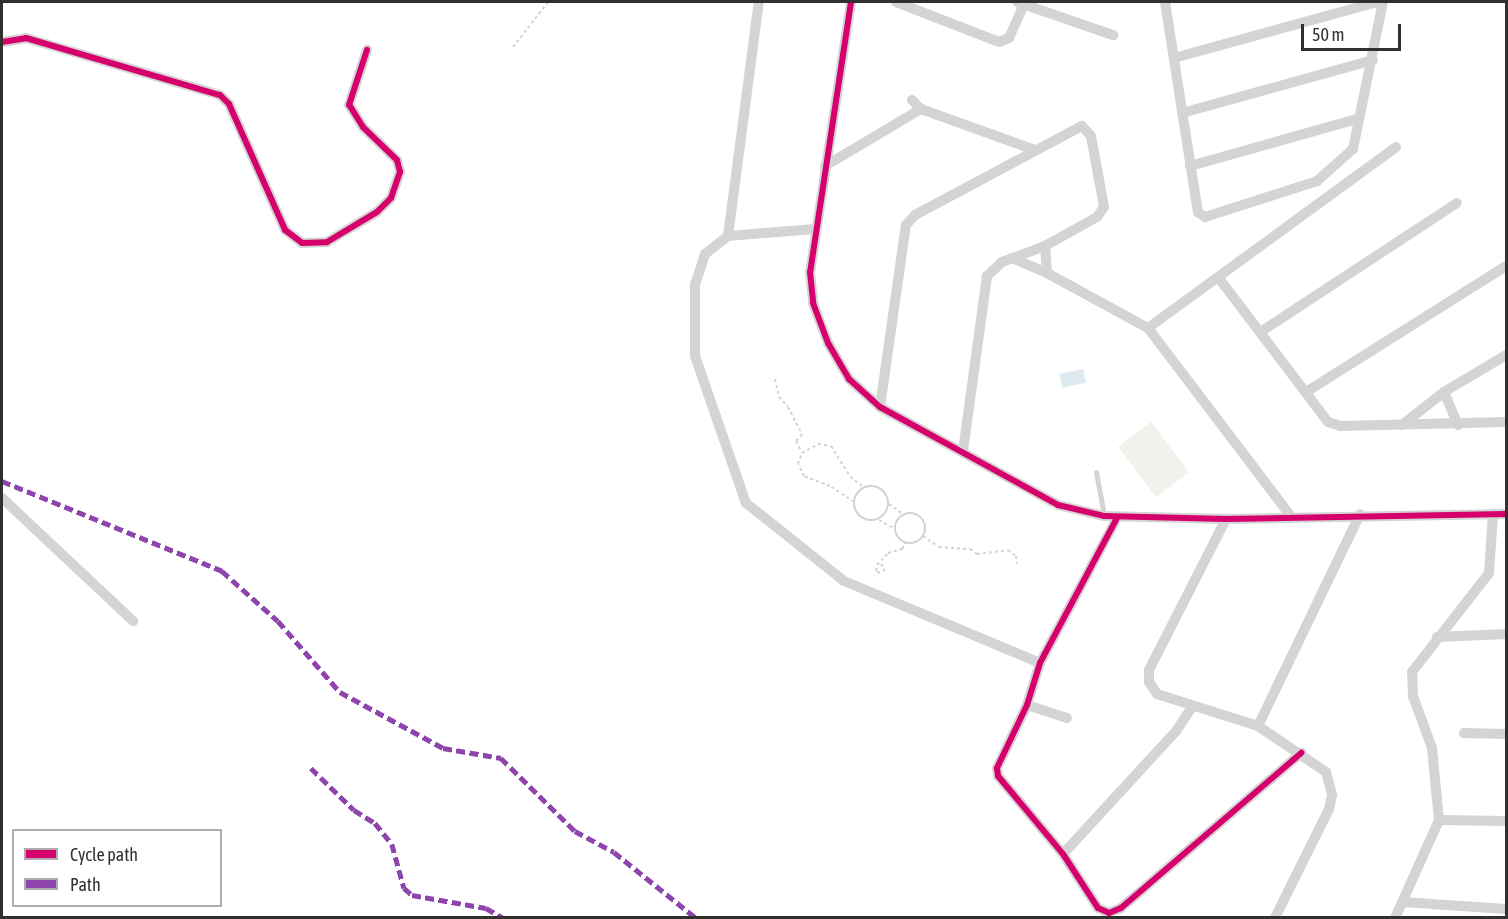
<!DOCTYPE html>
<style>
body{margin:0}
#map{position:relative;width:1508px;height:919px;overflow:hidden;background:#fff;font-family:"Asap Condensed",sans-serif}
div>[style]{position:absolute}
.green>*{inset:0;background:#f0f2ec;transform-origin:0 0}
.water>*{inset:0;background:#dde9ef;transform-origin:0 0}
.path>*{height:2px;margin-top:-1px;transform-origin:0;background:repeating-linear-gradient(90deg,#d3d3d3 0 3px,transparent 0 6px)}
.path>.ring{margin:-1px;padding:0;box-sizing:content-box;background:none;border:2px solid #d3d3d3;border-radius:50%}
.lane>*{height:5px;margin:-2.5px;padding:0 2.5px;transform-origin:2.5px;border-radius:2.5px;background:#d4d4d4}
.street>*{height:10px;margin:-5px;padding:0 5px;transform-origin:5px;border-radius:5px;background:#d4d4d4}
.quiet>*{height:4.5px;margin-top:-2.25px;transform-origin:0;background:repeating-linear-gradient(90deg,#8e44ad 0 9px,transparent 0 13.5px)}
.cycleway>*{height:6px;margin:-3px;padding:0 3px;transform-origin:3px;border-radius:3px;background:#d6006c}
span{translate:-50% -50%;white-space:nowrap;text-align:center;line-height:1.15;-webkit-text-stroke:6px #fff;paint-order:stroke}
.frame{position:absolute;inset:0;border:3px solid #303030;pointer-events:none}
.legend{position:absolute;left:12px;top:829px;width:210px;height:78px;box-sizing:border-box;background:#fff;border:2px solid #acacac;margin:0;padding:8px 10px;list-style:none;font-size:18px;color:#303030}
.legend li{display:flex;align-items:center;gap:12px;height:30px}
.legend b{width:30px;border:2px solid #acacac}
.scale{position:absolute;left:1301px;top:24px;width:100px;height:27px;box-sizing:border-box;border:3px solid #303030;border-top:0;padding-left:8px;font-size:18px;line-height:21px;white-space:nowrap;color:#303030;-webkit-text-stroke:4px #fff;paint-order:stroke}
</style>
<div id="map">
<div class="green">
<i style="left:1151px;top:422px;width:63px;height:41px;rotate:53deg"></i>
</div>
<div class="water">
<i style="left:1083px;top:369px;width:14px;height:24px;rotate:78deg"></i>
</div>
<div class="path">
<i style="left:513px;top:47px;width:57px;rotate:-52.1deg"></i>
<i style="left:775px;top:379px;width:18px;rotate:77deg"></i>
<i style="left:779px;top:397px;width:13px;rotate:48deg"></i>
<i style="left:788px;top:407px;width:30px;rotate:63deg"></i>
<i style="left:802px;top:434px;width:9px;rotate:131deg"></i>
<i style="left:796px;top:441px;width:13px;rotate:63deg"></i>
<i class="ring" style="left:854px;top:486px;width:32px;height:32px"></i>
<i style="left:854px;top:502px;width:29px;rotate:-146deg"></i>
<i style="left:830px;top:486px;width:28px;rotate:-159deg"></i>
<i style="left:804px;top:476px;width:13px;rotate:-117deg"></i>
<i style="left:798px;top:464px;width:12px;rotate:-70deg"></i>
<i style="left:802px;top:453px;width:18px;rotate:-29deg"></i>
<i style="left:818px;top:444px;width:13px;rotate:9deg"></i>
<i style="left:831px;top:446px;width:36px;rotate:58deg"></i>
<i style="left:850px;top:477px;width:17px;rotate:36deg"></i>
<i style="left:889px;top:504px;width:19px;rotate:36deg"></i>
<i class="ring" style="left:895px;top:513px;width:28px;height:28px"></i>
<i style="left:879px;top:520px;width:18px;rotate:29deg"></i>
<i style="left:923px;top:536px;width:19px;rotate:35deg"></i>
<i style="left:939px;top:547px;width:31px;rotate:4deg"></i>
<i style="left:970px;top:549px;width:9px;rotate:36deg"></i>
<i style="left:977px;top:554px;width:31px;rotate:-7deg"></i>
<i style="left:1008px;top:550px;width:10px;rotate:37deg"></i>
<i style="left:1016px;top:556px;width:8px;rotate:83deg"></i>
<i style="left:881px;top:564px;width:6px;rotate:51deg"></i>
<i style="left:885px;top:569px;width:6px;rotate:141deg"></i>
<i style="left:880px;top:573px;width:4px;rotate:-153deg"></i>
<i style="left:876px;top:571px;width:6px;rotate:-81deg"></i>
<i style="left:877px;top:565px;width:16px;rotate:-47deg"></i>
<i style="left:888px;top:553px;width:15px;rotate:-16deg"></i>
<i style="left:902px;top:549px;width:8px;rotate:-60deg"></i>
</div>
<div class="lane">
<i style="left:1096px;top:472px;width:44px;rotate:79.5deg"></i>
</div>
<div class="street">
<i style="left:851px;top:2px;width:273px;rotate:98.6deg"></i>
<i style="left:810px;top:272px;width:31px;rotate:84deg"></i>
<i style="left:813px;top:303px;width:43px;rotate:69.4deg"></i>
<i style="left:828px;top:343px;width:42px;rotate:59.7deg"></i>
<i style="left:849px;top:379px;width:42px;rotate:42.1deg"></i>
<i style="left:880px;top:407px;width:203px;rotate:28.8deg"></i>
<i style="left:1058px;top:505px;width:47px;rotate:13.4deg"></i>
<i style="left:1104px;top:516px;width:122px;rotate:1.4deg"></i>
<i style="left:1226px;top:519px;width:280px;rotate:-1deg"></i>
<i style="left:896px;top:2px;width:110px;rotate:21.2deg"></i>
<i style="left:999px;top:42px;width:11px;rotate:-22deg"></i>
<i style="left:1009px;top:38px;width:37px;rotate:-66deg"></i>
<i style="left:1017px;top:2px;width:102px;rotate:19deg"></i>
<i style="left:1165px;top:2px;width:213px;rotate:81.1deg"></i>
<i style="left:1198px;top:212px;width:9px;rotate:36deg"></i>
<i style="left:1205px;top:217px;width:118px;rotate:-17.8deg"></i>
<i style="left:1317px;top:181px;width:48px;rotate:-41.6deg"></i>
<i style="left:1353px;top:149px;width:150px;rotate:-78.5deg"></i>
<i style="left:2px;top:42px;width:24px;rotate:-9deg"></i>
<i style="left:26px;top:38px;width:202px;rotate:16.4deg"></i>
<i style="left:220px;top:95px;width:13px;rotate:45deg"></i>
<i style="left:229px;top:104px;width:138px;rotate:66deg"></i>
<i style="left:285px;top:230px;width:21px;rotate:37deg"></i>
<i style="left:302px;top:243px;width:25px;rotate:-2deg"></i>
<i style="left:327px;top:242px;width:58px;rotate:-31deg"></i>
<i style="left:377px;top:212px;width:20px;rotate:-45deg"></i>
<i style="left:391px;top:198px;width:28px;rotate:-71deg"></i>
<i style="left:400px;top:172px;width:12px;rotate:-104deg"></i>
<i style="left:397px;top:160px;width:47px;rotate:-135.9deg"></i>
<i style="left:363px;top:127px;width:26px;rotate:-122deg"></i>
<i style="left:349px;top:105px;width:58px;rotate:-71.9deg"></i>
<i style="left:1174px;top:58px;width:212px;rotate:-15.4deg"></i>
<i style="left:912px;top:100px;width:13px;rotate:45deg"></i>
<i style="left:1182px;top:113px;width:198px;rotate:-15.5deg"></i>
<i style="left:825px;top:166px;width:112px;rotate:-30.7deg"></i>
<i style="left:921px;top:109px;width:121px;rotate:19.8deg"></i>
<i style="left:1190px;top:166px;width:173px;rotate:-15.7deg"></i>
<i style="left:815px;top:229px;width:87px;rotate:175.4deg"></i>
<i style="left:728px;top:236px;width:29px;rotate:142deg"></i>
<i style="left:705px;top:254px;width:32px;rotate:108deg"></i>
<i style="left:695px;top:284px;width:72px;rotate:90deg"></i>
<i style="left:695px;top:356px;width:156px;rotate:70.9deg"></i>
<i style="left:746px;top:503px;width:125px;rotate:38.5deg"></i>
<i style="left:844px;top:581px;width:212px;rotate:22.7deg"></i>
<i style="left:728px;top:236px;width:236px;rotate:-82.5deg"></i>
<i style="left:1012px;top:258px;width:38px;rotate:23deg"></i>
<i style="left:1047px;top:273px;width:27px;rotate:-94deg"></i>
<i style="left:1047px;top:273px;width:115px;rotate:28.6deg"></i>
<i style="left:1148px;top:328px;width:235px;rotate:52.8deg"></i>
<i style="left:1218px;top:277px;width:182px;rotate:52.8deg"></i>
<i style="left:1328px;top:422px;width:13px;rotate:18deg"></i>
<i style="left:1340px;top:426px;width:166px;rotate:-1.4deg"></i>
<i style="left:1148px;top:328px;width:307px;rotate:-36.1deg"></i>
<i style="left:1262px;top:331px;width:233px;rotate:-33.3deg"></i>
<i style="left:1306px;top:392px;width:236px;rotate:-32.2deg"></i>
<i style="left:1444px;top:392px;width:36px;rotate:67deg"></i>
<i style="left:880px;top:407px;width:184px;rotate:-81.9deg"></i>
<i style="left:906px;top:225px;width:13px;rotate:-48deg"></i>
<i style="left:915px;top:215px;width:189px;rotate:-28.1deg"></i>
<i style="left:1082px;top:126px;width:13px;rotate:48deg"></i>
<i style="left:1091px;top:136px;width:72px;rotate:79.6deg"></i>
<i style="left:1104px;top:207px;width:12px;rotate:125deg"></i>
<i style="left:1097px;top:217px;width:60px;rotate:150.9deg"></i>
<i style="left:1045px;top:246px;width:46px;rotate:159.6deg"></i>
<i style="left:1002px;top:262px;width:21px;rotate:137deg"></i>
<i style="left:987px;top:276px;width:178px;rotate:97.8deg"></i>
<i style="left:1402px;top:425px;width:53px;rotate:-38.2deg"></i>
<i style="left:1444px;top:392px;width:72px;rotate:-30.8deg"></i>
<i style="left:2px;top:498px;width:180px;rotate:43.2deg"></i>
<i style="left:1117px;top:518px;width:164px;rotate:118deg"></i>
<i style="left:1040px;top:663px;width:44px;rotate:107.2deg"></i>
<i style="left:1027px;top:705px;width:70px;rotate:115.5deg"></i>
<i style="left:997px;top:768px;width:8px;rotate:83deg"></i>
<i style="left:998px;top:776px;width:102px;rotate:50.2deg"></i>
<i style="left:1063px;top:854px;width:64px;rotate:57.1deg"></i>
<i style="left:1098px;top:908px;width:12px;rotate:24deg"></i>
<i style="left:1109px;top:913px;width:13px;rotate:-23deg"></i>
<i style="left:1121px;top:908px;width:238px;rotate:-40.7deg"></i>
<i style="left:1226px;top:519px;width:169px;rotate:117deg"></i>
<i style="left:1149px;top:670px;width:12px;rotate:90deg"></i>
<i style="left:1149px;top:682px;width:14px;rotate:56deg"></i>
<i style="left:1157px;top:694px;width:106px;rotate:17.6deg"></i>
<i style="left:1258px;top:726px;width:82px;rotate:34.1deg"></i>
<i style="left:1326px;top:772px;width:24px;rotate:75deg"></i>
<i style="left:1332px;top:795px;width:14px;rotate:102deg"></i>
<i style="left:1329px;top:809px;width:122px;rotate:116.4deg"></i>
<i style="left:1437px;top:637px;width:69px;rotate:-2.5deg"></i>
<i style="left:1027px;top:705px;width:42px;rotate:18deg"></i>
<i style="left:1258px;top:726px;width:235px;rotate:-64.3deg"></i>
<i style="left:1464px;top:733px;width:42px;rotate:1.4deg"></i>
<i style="left:1439px;top:820px;width:67px;rotate:0.9deg"></i>
<i style="left:1063px;top:854px;width:167px;rotate:-47.4deg"></i>
<i style="left:1176px;top:731px;width:29px;rotate:-56deg"></i>
<i style="left:1402px;top:902px;width:104px;rotate:3.9deg"></i>
<i style="left:1395px;top:918px;width:107px;rotate:-65.8deg"></i>
<i style="left:1439px;top:820px;width:72px;rotate:-95.6deg"></i>
<i style="left:1432px;top:748px;width:55px;rotate:-110.1deg"></i>
<i style="left:1413px;top:696px;width:24px;rotate:-92deg"></i>
<i style="left:1412px;top:672px;width:125px;rotate:-52.1deg"></i>
<i style="left:1489px;top:573px;width:59px;rotate:-86.1deg"></i>
</div>
<div class="quiet">
<i style="left:2px;top:481px;width:238px;rotate:22.2deg"></i>
<i style="left:222px;top:571px;width:75px;rotate:41.8deg"></i>
<i style="left:278px;top:621px;width:94px;rotate:48.9deg"></i>
<i style="left:340px;top:692px;width:117px;rotate:28.5deg"></i>
<i style="left:443px;top:748px;width:59px;rotate:9.8deg"></i>
<i style="left:501px;top:758px;width:104px;rotate:44.6deg"></i>
<i style="left:575px;top:831px;width:44px;rotate:28.3deg"></i>
<i style="left:614px;top:852px;width:105px;rotate:38.8deg"></i>
<i style="left:311px;top:768px;width:60px;rotate:44.3deg"></i>
<i style="left:354px;top:810px;width:25px;rotate:32deg"></i>
<i style="left:375px;top:823px;width:27px;rotate:51deg"></i>
<i style="left:392px;top:844px;width:46px;rotate:74.7deg"></i>
<i style="left:404px;top:888px;width:11px;rotate:41deg"></i>
<i style="left:412px;top:895px;width:75px;rotate:10deg"></i>
<i style="left:486px;top:908px;width:20px;rotate:30deg"></i>
</div>
<div class="cycleway">
<i style="left:851px;top:2px;width:273px;rotate:98.6deg"></i>
<i style="left:810px;top:272px;width:31px;rotate:84deg"></i>
<i style="left:813px;top:303px;width:43px;rotate:69.4deg"></i>
<i style="left:828px;top:343px;width:42px;rotate:59.7deg"></i>
<i style="left:849px;top:379px;width:42px;rotate:42.1deg"></i>
<i style="left:880px;top:407px;width:203px;rotate:28.8deg"></i>
<i style="left:1058px;top:505px;width:47px;rotate:13.4deg"></i>
<i style="left:1104px;top:516px;width:122px;rotate:1.4deg"></i>
<i style="left:1226px;top:519px;width:280px;rotate:-1deg"></i>
<i style="left:2px;top:42px;width:24px;rotate:-9deg"></i>
<i style="left:26px;top:38px;width:202px;rotate:16.4deg"></i>
<i style="left:220px;top:95px;width:13px;rotate:45deg"></i>
<i style="left:229px;top:104px;width:138px;rotate:66deg"></i>
<i style="left:285px;top:230px;width:21px;rotate:37deg"></i>
<i style="left:302px;top:243px;width:25px;rotate:-2deg"></i>
<i style="left:327px;top:242px;width:58px;rotate:-31deg"></i>
<i style="left:377px;top:212px;width:20px;rotate:-45deg"></i>
<i style="left:391px;top:198px;width:28px;rotate:-71deg"></i>
<i style="left:400px;top:172px;width:12px;rotate:-104deg"></i>
<i style="left:397px;top:160px;width:47px;rotate:-135.9deg"></i>
<i style="left:363px;top:127px;width:26px;rotate:-122deg"></i>
<i style="left:349px;top:105px;width:58px;rotate:-71.9deg"></i>
<i style="left:1117px;top:518px;width:164px;rotate:118deg"></i>
<i style="left:1040px;top:663px;width:44px;rotate:107.2deg"></i>
<i style="left:1027px;top:705px;width:70px;rotate:115.5deg"></i>
<i style="left:997px;top:768px;width:8px;rotate:83deg"></i>
<i style="left:998px;top:776px;width:102px;rotate:50.2deg"></i>
<i style="left:1063px;top:854px;width:64px;rotate:57.1deg"></i>
<i style="left:1098px;top:908px;width:12px;rotate:24deg"></i>
<i style="left:1109px;top:913px;width:13px;rotate:-23deg"></i>
<i style="left:1121px;top:908px;width:238px;rotate:-40.7deg"></i>
</div>
<div class="frame"></div>
<ul class="legend">
<li><b style="height:8px;background:#d6006c"></b>Cycle path</li>
<li><b style="height:8px;background:#8e44ad"></b>Path</li>
</ul>
<div class="scale">50 m</div>
</div>
